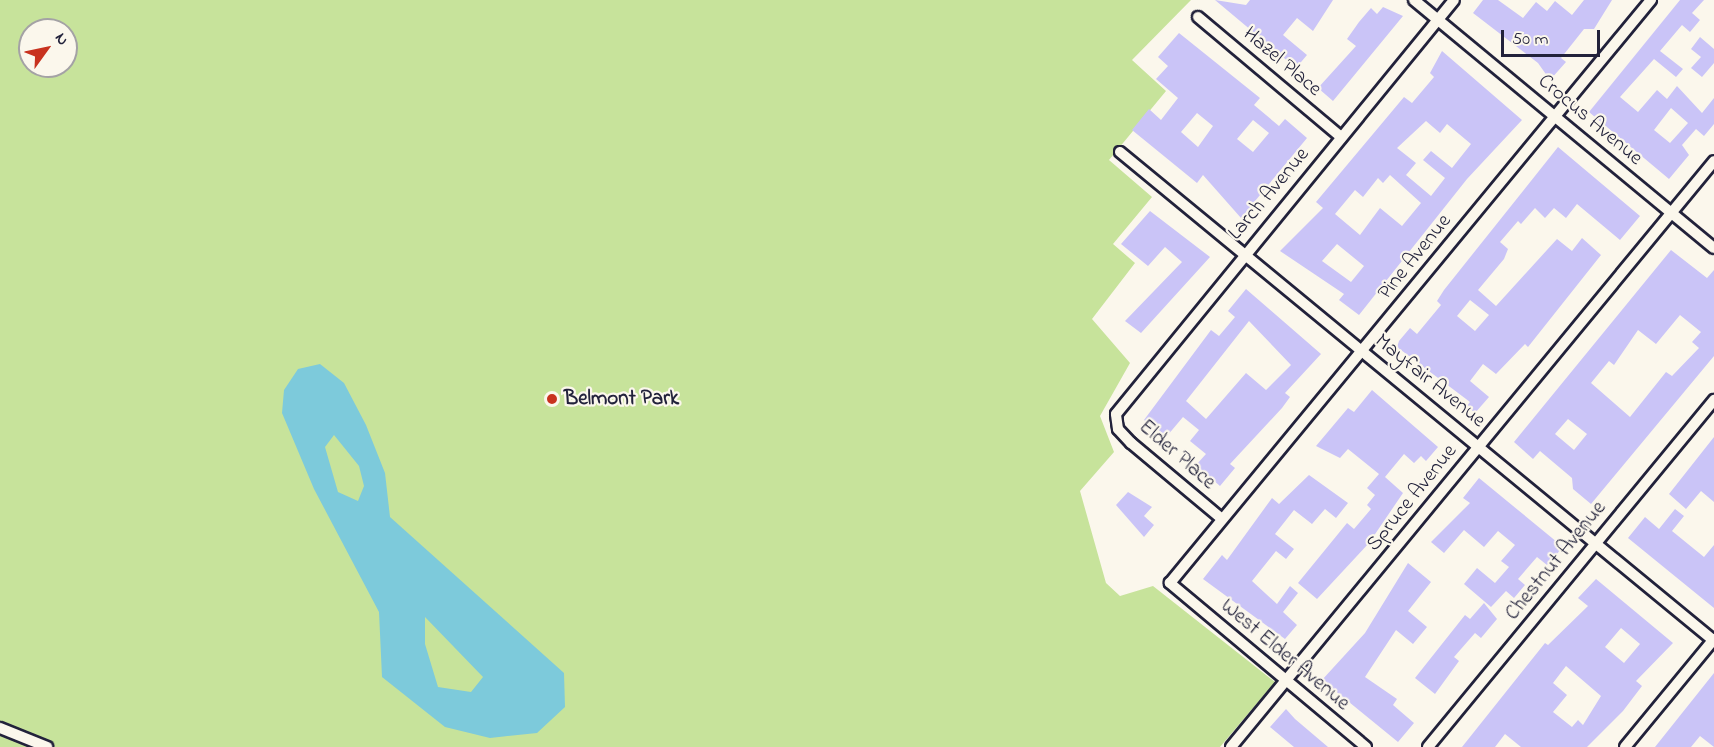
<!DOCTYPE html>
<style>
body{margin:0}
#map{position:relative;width:1714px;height:747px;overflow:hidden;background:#fbf7ec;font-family:"Indie Flower",sans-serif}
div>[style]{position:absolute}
.green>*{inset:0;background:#c7e39b}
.water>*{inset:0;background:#7dcadb}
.building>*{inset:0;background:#cac4f7}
.roads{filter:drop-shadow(2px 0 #22223b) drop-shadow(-2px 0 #22223b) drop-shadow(0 2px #22223b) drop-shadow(0 -2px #22223b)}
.minor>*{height:10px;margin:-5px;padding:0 5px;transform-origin:5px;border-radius:5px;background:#fbf7ec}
.dots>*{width:16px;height:16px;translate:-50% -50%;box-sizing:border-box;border:3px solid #fbf7ec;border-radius:50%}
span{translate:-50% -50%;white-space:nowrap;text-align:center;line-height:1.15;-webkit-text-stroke:4.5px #fbf7ec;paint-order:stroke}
.street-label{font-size:21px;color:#22223b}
.poi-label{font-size:21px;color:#22223b;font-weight:700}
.left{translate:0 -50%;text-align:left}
.north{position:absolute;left:18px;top:18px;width:60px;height:60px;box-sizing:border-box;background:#fbf7ec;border:2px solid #a4a2a5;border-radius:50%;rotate:57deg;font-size:16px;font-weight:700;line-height:24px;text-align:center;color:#22223b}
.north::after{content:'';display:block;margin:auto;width:21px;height:27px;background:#c8321e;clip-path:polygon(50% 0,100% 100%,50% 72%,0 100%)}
.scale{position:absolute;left:1501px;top:30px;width:99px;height:27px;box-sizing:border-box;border:3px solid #22223b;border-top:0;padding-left:8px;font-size:18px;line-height:21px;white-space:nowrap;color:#22223b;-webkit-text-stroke:4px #fbf7ec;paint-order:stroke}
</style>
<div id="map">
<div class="green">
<i style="clip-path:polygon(evenodd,0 0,1191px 0,1132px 60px,1166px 91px,1109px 160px,1152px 197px,1113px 244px,1135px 263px,1092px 319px,1130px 363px,1100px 416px,1114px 452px,1080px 491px,1106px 583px,1120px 596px,1153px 586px,1275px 682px,1220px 747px,0 747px,0 0,30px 30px,66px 30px,66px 66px,30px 66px,30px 30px)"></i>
</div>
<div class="water">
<i style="clip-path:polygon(evenodd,320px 364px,344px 383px,366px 425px,385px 473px,390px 517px,564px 673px,565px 707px,537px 733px,490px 738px,445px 727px,382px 677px,379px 612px,314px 489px,282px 413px,284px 390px,298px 369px,320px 364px,334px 435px,359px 466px,364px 486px,358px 501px,338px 492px,325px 447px,334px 435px,320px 364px,425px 617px,483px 677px,471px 692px,438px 687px,425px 644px,425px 617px)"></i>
</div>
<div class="building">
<i style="clip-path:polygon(1215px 0,1246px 5px,1250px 0,1333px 0,1313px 31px,1297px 18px,1283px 35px,1307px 55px,1296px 68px)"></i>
<i style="clip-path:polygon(1483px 0,1498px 0,1523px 18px,1536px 2px,1547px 11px,1555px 1px,1572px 15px,1584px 0,1612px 0,1594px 29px,1584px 29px,1561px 58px,1566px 62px,1550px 80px,1538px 63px,1473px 13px)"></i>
<i style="clip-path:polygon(evenodd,1680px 0,1704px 0,1692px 13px,1700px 20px,1690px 32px,1682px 25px,1660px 51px,1683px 69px,1676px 77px,1654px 59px,1620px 97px,1638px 112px,1657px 90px,1667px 99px,1677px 86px,1702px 113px,1714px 98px,1714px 124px,1704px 136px,1696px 129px,1682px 145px,1689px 155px,1669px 179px,1589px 112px,1680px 0,1671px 108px,1688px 123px,1670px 143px,1654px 130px,1671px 108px)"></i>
<i style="clip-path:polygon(1383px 7px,1403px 16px,1333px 101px,1318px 88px,1356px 46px,1347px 39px,1359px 22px,1371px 8px,1377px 14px)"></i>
<i style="clip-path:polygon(evenodd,1179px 33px,1260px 98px,1254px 105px,1279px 126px,1285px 119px,1307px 138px,1241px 218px,1203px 175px,1197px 183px,1132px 130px,1149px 109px,1161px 120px,1178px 98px,1156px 79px,1168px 66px,1158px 57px,1179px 33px,1197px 113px,1213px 126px,1198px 147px,1181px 132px,1197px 113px,1179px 33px,1253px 120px,1269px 133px,1253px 152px,1237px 139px,1253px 120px)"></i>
<i style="clip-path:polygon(1700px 37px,1714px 49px,1714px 63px,1702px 77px,1691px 68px,1701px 57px,1691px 49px)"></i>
<i style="clip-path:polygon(evenodd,1442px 51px,1522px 120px,1467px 179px,1359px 315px,1339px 300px,1344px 294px,1280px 251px,1323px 208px,1316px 202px,1404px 97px,1412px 103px,1434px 77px,1430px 73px,1442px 51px,1426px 121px,1440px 133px,1447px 124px,1471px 144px,1452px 168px,1431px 151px,1423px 160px,1445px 178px,1431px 196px,1406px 175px,1416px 163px,1397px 148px,1426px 121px,1442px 51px,1390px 175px,1421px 203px,1402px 226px,1380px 208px,1360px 235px,1335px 214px,1355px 190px,1363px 197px,1378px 178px,1383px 183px,1390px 175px,1442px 51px,1337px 244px,1364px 266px,1351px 282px,1322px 261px,1337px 244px)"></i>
<i style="clip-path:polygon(evenodd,1558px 147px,1640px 216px,1620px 240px,1577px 204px,1566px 218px,1554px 208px,1545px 218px,1535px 208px,1521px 224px,1518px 221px,1500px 242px,1508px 249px,1504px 259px,1478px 290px,1496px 306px,1557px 239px,1572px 251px,1582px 238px,1601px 255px,1528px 347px,1525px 344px,1496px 374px,1483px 364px,1470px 381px,1489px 397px,1475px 413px,1467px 406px,1470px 402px,1397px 347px,1399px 341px,1410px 328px,1417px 334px,1441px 305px,1437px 301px,1444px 290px,1558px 147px,1470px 300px,1489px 315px,1475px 331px,1457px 316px,1470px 300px)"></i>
<i style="clip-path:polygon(1150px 211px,1210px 257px,1141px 333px,1125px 321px,1182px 262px,1165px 247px,1148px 266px,1121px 244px)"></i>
<i style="clip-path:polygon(evenodd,1671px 250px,1707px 278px,1714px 270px,1714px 356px,1591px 504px,1573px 489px,1572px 478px,1540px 451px,1533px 459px,1514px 442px,1671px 250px,1680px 315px,1701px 332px,1692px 342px,1699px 348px,1672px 376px,1666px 372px,1630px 417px,1591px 383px,1609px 361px,1614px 365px,1638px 330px,1656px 344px,1680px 315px,1671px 250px,1568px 419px,1587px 434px,1574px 450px,1555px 434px,1568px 419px)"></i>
<i style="clip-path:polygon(evenodd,1246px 289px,1321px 354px,1285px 393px,1290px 397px,1282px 408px,1230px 464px,1235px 468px,1220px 486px,1196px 465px,1206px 454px,1190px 441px,1199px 430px,1183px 417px,1167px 436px,1144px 420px,1211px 330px,1219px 336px,1235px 317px,1228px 311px,1246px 289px,1249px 321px,1291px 365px,1266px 390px,1246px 373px,1206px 419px,1186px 401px,1249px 321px)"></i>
<i style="clip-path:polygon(1372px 390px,1438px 447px,1426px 461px,1421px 456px,1414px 463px,1404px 454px,1385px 477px,1403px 493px,1369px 543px,1317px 599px,1298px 583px,1347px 523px,1354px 529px,1371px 509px,1367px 505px,1375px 495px,1367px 488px,1379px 474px,1348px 449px,1340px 458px,1316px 446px,1348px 408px,1354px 412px)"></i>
<i style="clip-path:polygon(1714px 437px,1714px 502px,1701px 491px,1686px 509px,1669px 494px)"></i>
<i style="clip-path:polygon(1309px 475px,1348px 503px,1336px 518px,1325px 509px,1312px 524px,1294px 510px,1275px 534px,1294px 549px,1286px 559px,1276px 551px,1252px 581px,1277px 604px,1290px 586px,1298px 593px,1283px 612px,1297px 625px,1285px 639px,1203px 579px,1222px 555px,1227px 560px,1272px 498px,1279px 504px)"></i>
<i style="clip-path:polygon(1479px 478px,1563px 547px,1547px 565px,1537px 557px,1518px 579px,1525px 585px,1514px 598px,1506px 591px,1491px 607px,1464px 584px,1477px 568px,1495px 583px,1509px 567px,1501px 561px,1515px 545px,1498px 531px,1484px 547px,1464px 530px,1444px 553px,1431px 542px,1470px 503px,1463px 498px)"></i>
<i style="clip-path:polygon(1128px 492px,1152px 507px,1144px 516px,1154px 525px,1144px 537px,1116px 505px)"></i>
<i style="clip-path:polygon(1675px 509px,1684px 516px,1672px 531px,1704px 557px,1714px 545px,1714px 608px,1628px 538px,1645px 517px,1659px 529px)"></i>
<i style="clip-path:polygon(1408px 563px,1431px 582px,1408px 611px,1427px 627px,1413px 644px,1396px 630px,1365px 677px,1397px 699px,1393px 705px,1414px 723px,1398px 742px,1322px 680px,1365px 633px)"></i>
<i style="clip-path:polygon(evenodd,1596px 579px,1673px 643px,1636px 681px,1642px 686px,1623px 711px,1587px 747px,1521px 747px,1505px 734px,1495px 747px,1462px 747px,1545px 643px,1548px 645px,1588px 606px,1578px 598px,1596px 579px,1621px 628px,1640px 644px,1624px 663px,1605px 647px,1621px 628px,1596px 579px,1566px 666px,1601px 696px,1583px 725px,1578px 720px,1572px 727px,1553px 712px,1567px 695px,1553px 683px,1566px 666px)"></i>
<i style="clip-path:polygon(1484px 603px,1497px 619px,1481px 638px,1475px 633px,1454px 657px,1459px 661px,1435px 694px,1415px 678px,1465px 615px,1470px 619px)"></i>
<i style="clip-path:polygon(1714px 673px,1714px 747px,1700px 736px,1691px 747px,1655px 747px)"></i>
<i style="clip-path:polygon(1286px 709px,1295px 719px,1328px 747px,1294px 747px,1270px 727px)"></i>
</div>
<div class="roads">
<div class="minor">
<i style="left:1414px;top:0;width:389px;rotate:39.6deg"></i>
<i style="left:1198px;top:17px;width:187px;rotate:40deg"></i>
<i style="left:1120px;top:152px;width:769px;rotate:39.46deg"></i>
<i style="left:1222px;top:519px;width:119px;rotate:-140.1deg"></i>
<i style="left:1131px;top:443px;width:19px;rotate:-133deg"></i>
<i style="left:1118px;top:429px;width:15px;rotate:-98deg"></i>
<i style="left:1116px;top:414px;width:534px;rotate:-50.77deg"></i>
<i style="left:0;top:728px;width:51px;rotate:22deg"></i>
<i style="left:1231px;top:747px;width:759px;rotate:-50.5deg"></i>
<i style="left:1366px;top:747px;width:256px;rotate:-140.1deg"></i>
<i style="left:1170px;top:583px;width:756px;rotate:-50.48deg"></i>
<i style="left:1428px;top:747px;width:450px;rotate:-50.5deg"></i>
<i style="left:1625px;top:747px;width:140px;rotate:-50.5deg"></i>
</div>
</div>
<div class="dots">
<i style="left:552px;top:399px;background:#c8321e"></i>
</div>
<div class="street-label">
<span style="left:1282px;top:62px;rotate:40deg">Hazel Place</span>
<span style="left:1590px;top:120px;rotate:40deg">Crocus Avenue</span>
<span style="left:1269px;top:194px;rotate:-50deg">Larch Avenue</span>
<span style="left:1415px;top:257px;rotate:-51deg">Pine Avenue</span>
<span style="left:1430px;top:381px;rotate:39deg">Mayfair Avenue</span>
<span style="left:1177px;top:455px;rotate:41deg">Elder Place</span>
<span style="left:1412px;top:498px;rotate:-51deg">Spruce Avenue</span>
<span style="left:1556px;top:561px;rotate:-51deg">Chestnut Avenue</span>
<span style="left:1285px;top:655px;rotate:40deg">West Elder Avenue</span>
</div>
<div class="poi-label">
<span class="left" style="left:564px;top:399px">Belmont Park</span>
</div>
<div class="north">N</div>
<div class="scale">50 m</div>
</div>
